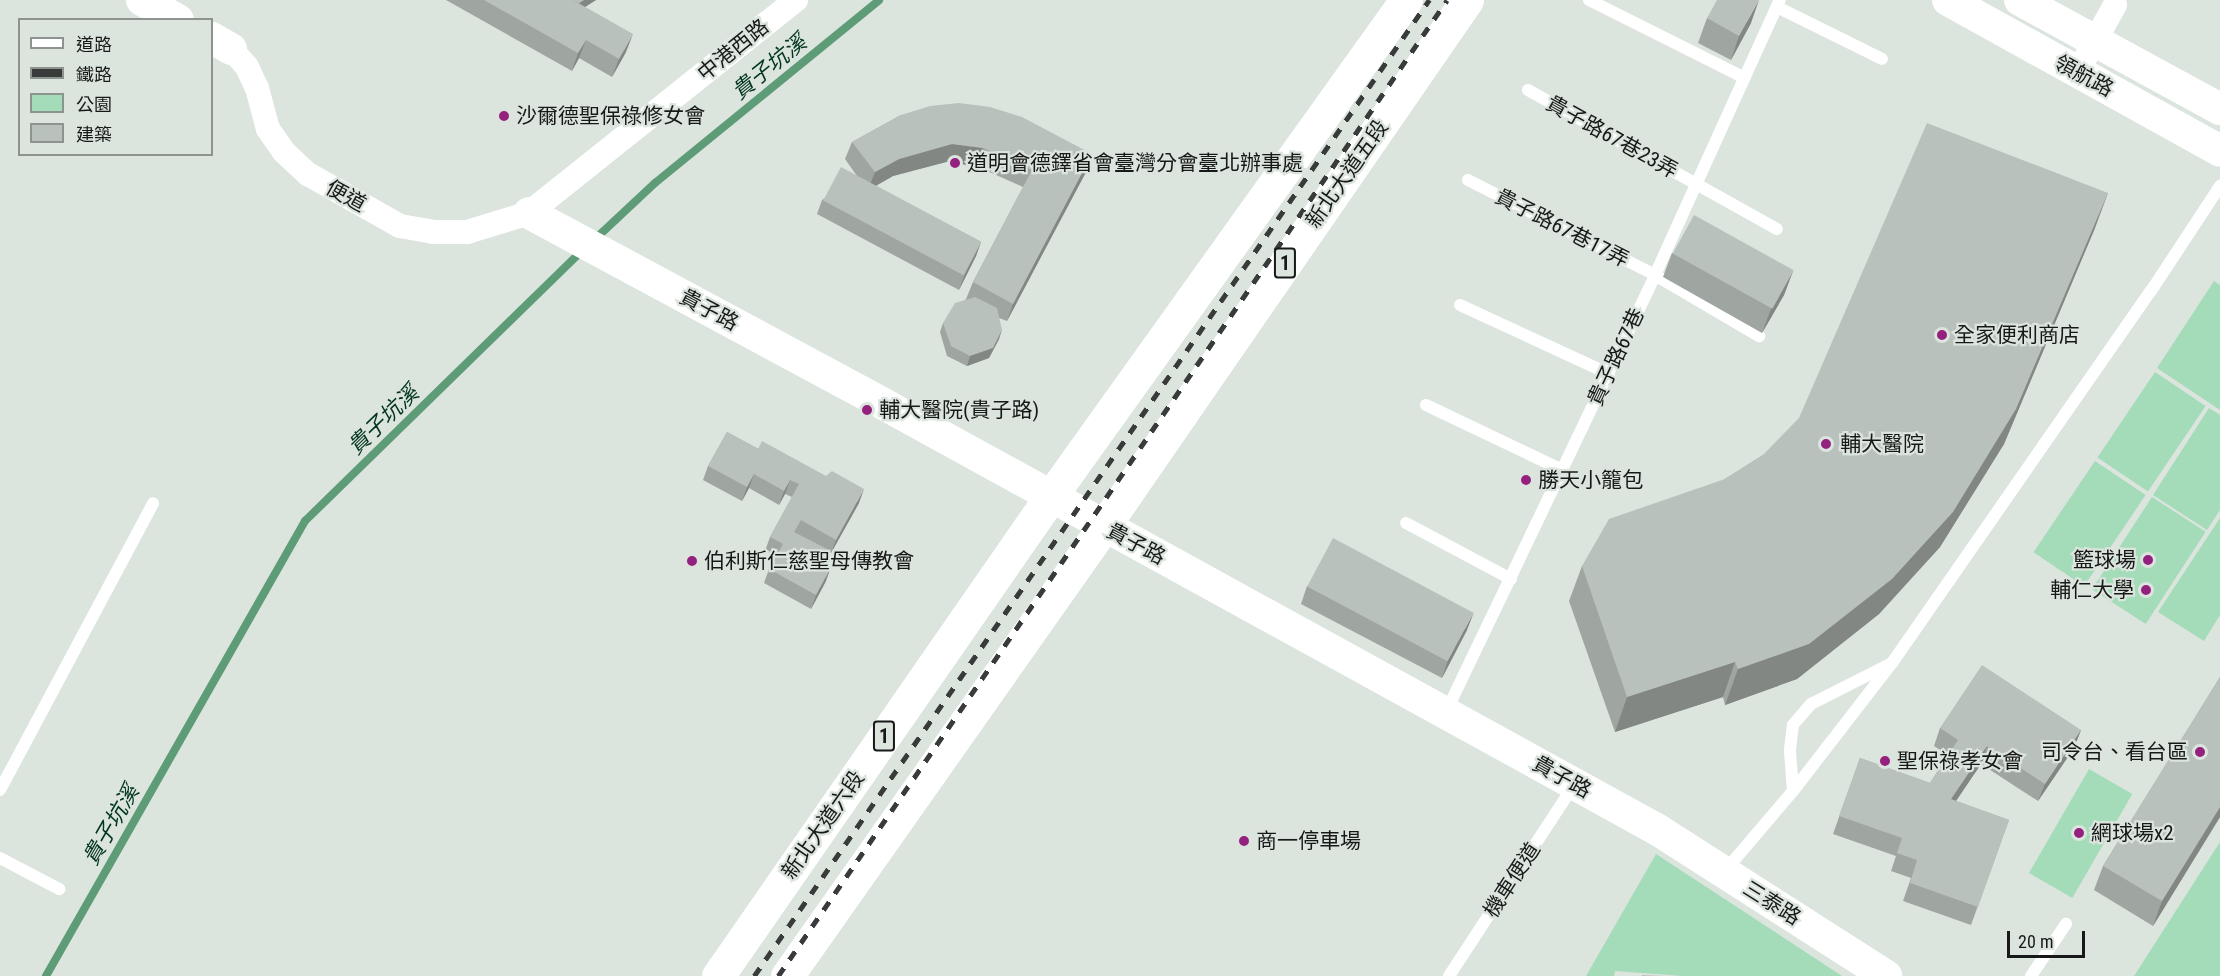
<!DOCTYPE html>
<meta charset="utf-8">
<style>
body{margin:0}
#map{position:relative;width:2220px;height:976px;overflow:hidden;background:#dce4de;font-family:"Roboto Condensed","Noto Sans TC",sans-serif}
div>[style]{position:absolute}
.green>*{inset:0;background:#a4dcb9;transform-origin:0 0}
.stream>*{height:8px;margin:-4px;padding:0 4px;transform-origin:4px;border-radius:4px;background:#5e9b77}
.service>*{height:12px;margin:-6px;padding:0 6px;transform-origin:6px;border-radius:6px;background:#fff}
.minor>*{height:24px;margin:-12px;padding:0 12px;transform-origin:12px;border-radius:12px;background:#fff}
.tertiary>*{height:32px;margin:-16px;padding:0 16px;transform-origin:16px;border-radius:16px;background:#fff}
.primary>*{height:33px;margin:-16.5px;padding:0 16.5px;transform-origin:16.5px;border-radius:16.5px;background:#fff}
.rail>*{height:4.5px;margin-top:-2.25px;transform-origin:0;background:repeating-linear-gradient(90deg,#383b39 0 10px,transparent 0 20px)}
.wall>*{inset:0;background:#9fa6a2}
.shaded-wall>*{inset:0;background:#828784}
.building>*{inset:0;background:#b9c1bc;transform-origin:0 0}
.dots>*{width:16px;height:16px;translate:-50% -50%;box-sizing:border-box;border:3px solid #dce4de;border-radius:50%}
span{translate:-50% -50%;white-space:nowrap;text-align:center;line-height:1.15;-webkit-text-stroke:4.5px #dce4de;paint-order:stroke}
.shield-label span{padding:2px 4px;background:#dce4de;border:2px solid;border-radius:4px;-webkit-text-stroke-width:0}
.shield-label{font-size:20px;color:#171918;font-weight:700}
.street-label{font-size:21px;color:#171918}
.poi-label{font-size:21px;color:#171918}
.left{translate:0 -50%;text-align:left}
.right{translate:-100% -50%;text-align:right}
.water-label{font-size:22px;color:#01351d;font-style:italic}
.legend{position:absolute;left:18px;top:18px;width:195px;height:138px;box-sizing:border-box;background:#dce4de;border:2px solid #8d938f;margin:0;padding:8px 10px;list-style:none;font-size:18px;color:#171918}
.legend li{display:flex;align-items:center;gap:12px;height:30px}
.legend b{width:30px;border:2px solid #8d938f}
.scale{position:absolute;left:2007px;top:931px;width:78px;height:27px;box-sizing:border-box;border:3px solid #171918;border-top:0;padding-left:8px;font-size:18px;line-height:21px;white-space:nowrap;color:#171918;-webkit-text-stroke:4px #dce4de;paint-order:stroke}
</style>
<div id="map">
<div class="green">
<i style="clip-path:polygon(2214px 281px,2220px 285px,2220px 410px,2157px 368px)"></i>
<i style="left:2155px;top:372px;width:61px;height:103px;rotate:34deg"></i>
<i style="clip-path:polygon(2209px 408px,2220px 415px,2220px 510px,2207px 530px,2153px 495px)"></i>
<i style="left:2095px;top:461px;width:61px;height:110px;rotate:34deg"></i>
<i style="left:2152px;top:497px;width:64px;height:110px;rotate:33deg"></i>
<i style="clip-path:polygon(2220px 518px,2220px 615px,2204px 641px,2158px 612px)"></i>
<i style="left:2089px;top:769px;width:50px;height:120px;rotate:30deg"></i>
<i style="clip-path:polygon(2220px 842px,2220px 976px,2134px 976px)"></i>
<i style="clip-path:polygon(1656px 854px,1842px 976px,1683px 976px,1615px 971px,1614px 976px,1586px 976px)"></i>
</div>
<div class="stream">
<i style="left:593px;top:241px;width:85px;rotate:-43.1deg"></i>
<i style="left:655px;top:183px;width:289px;rotate:-39.2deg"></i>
<i style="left:46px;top:976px;width:524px;rotate:-60.35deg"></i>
<i style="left:305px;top:521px;width:387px;rotate:-44.3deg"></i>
</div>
<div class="service">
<i style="left:1589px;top:0;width:174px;rotate:26.6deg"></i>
<i style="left:1777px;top:7px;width:117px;rotate:26.3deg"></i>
<i style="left:1528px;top:90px;width:285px;rotate:29.2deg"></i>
<i style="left:1468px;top:180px;width:210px;rotate:26.9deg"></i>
<i style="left:1655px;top:275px;width:121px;rotate:30.4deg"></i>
<i style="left:1460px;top:305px;width:164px;rotate:24.8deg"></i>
<i style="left:1426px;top:405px;width:151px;rotate:25.5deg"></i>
<i style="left:1406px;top:523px;width:119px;rotate:28.1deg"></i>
<i style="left:1892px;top:663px;width:453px;rotate:-55.2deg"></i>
<i style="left:2151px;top:291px;width:126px;rotate:-56.7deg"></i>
<i style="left:1446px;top:712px;width:484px;rotate:-64.4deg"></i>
<i style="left:1655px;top:275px;width:302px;rotate:-65.6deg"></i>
<i style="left:0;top:790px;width:325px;rotate:-61.9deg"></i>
<i style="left:0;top:858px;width:67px;rotate:27.7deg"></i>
<i style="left:1724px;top:872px;width:106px;rotate:-49.6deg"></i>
<i style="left:1793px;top:791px;width:162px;rotate:-52.3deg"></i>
<i style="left:1892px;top:663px;width:91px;rotate:153.2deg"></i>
<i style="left:1811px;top:704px;width:28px;rotate:131deg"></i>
<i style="left:1793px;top:725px;width:26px;rotate:97deg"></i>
<i style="left:1790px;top:751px;width:40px;rotate:85.7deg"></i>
<i style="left:1449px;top:976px;width:228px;rotate:-56.8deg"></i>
<i style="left:2031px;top:976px;width:63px;rotate:-56.1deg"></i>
</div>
<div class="minor">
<i style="left:231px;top:49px;width:24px;rotate:48deg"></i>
<i style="left:247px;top:67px;width:23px;rotate:65deg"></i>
<i style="left:257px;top:88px;width:42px;rotate:75deg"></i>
<i style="left:268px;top:129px;width:28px;rotate:55deg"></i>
<i style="left:284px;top:152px;width:33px;rotate:43deg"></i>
<i style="left:308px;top:174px;width:106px;rotate:29.5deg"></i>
<i style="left:400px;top:226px;width:34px;rotate:10deg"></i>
<i style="left:433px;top:232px;width:34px"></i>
<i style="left:467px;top:232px;width:65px;rotate:-17deg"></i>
<i style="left:529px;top:213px;width:342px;rotate:-38.6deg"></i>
<i style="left:2077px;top:73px;width:78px;rotate:-60.8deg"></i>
</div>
<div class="tertiary">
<i style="left:142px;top:0;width:41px;rotate:29.1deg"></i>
<i style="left:1948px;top:0;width:311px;rotate:29deg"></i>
<i style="left:2020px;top:0;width:228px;rotate:28.6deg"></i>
<i style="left:212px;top:38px;width:22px;rotate:30deg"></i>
<i style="left:529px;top:213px;width:409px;rotate:28.3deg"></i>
<i style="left:889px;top:407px;width:878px;rotate:28.81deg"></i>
<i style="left:1658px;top:830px;width:271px;rotate:32.6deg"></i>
</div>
<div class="primary">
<i style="left:718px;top:976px;width:584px;rotate:-55.25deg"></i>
<i style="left:1051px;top:496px;width:610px;rotate:-54.41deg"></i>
<i style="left:787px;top:976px;width:550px;rotate:-54.84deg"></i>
<i style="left:1104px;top:526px;width:639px;rotate:-55.39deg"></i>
</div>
<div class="rail">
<i style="left:754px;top:976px;width:1187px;rotate:-55.33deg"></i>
<i style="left:778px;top:976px;width:1183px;rotate:-55.57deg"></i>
</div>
<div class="wall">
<i style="clip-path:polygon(446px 0,596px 0,585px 7px,626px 52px,612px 77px,579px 58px,572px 71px)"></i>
<i style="clip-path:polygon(1707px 18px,1751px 23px,1731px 60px,1698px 43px)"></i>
<i style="clip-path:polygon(901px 115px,1086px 172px,1007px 321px,999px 318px,999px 339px,989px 358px,967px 366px,947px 356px,940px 332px,943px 323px,966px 299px,973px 282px,1023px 187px,976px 166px,946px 162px,893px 176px,876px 186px,981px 242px,976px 256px,959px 290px,817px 214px,822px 200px,857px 176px,845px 159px,852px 142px)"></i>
<i style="clip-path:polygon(2095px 228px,2004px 444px,1940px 547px,1879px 614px,1797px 679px,1725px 705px,1723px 697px,1615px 732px,1569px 601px,1582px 566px,1725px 479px,1763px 455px)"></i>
<i style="clip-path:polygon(1672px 253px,1793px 271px,1784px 295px,1762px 333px,1663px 277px)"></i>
<i style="clip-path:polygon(727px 432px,859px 503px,831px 553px,828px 552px,824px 564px,826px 581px,811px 609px,764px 583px,769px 569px,776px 557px,765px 551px,770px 537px,792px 497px,785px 494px,779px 505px,749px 488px,742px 501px,703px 480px,708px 466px)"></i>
<i style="clip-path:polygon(1307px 586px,1467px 630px,1442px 678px,1301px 604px)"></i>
<i style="clip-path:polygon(2220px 677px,2220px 817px,2153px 926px,2094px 890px,2103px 866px)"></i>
<i style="clip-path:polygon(1940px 728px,2081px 730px,2074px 748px,2038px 801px,1981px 764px,1956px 801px,2009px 820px,1971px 925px,1903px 901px,1911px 878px,1891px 871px,1896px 856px,1833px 834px,1860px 758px,1930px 783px,1948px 755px,1934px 746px)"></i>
</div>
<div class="shaded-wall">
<i style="clip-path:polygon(584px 0,596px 0,574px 14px,578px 4px)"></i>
<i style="clip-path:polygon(1759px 0,1751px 23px,1731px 60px,1739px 36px)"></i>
<i style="clip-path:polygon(633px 34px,626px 52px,612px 77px,619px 59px)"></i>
<i style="clip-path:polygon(586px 40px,579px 58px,572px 71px,578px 53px)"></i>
<i style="clip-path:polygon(952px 144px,983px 148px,976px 166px,946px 162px,893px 176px,868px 190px,875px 172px,899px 159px)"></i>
<i style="clip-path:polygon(1092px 154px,1086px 172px,1007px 321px,1013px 304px)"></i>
<i style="clip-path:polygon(2108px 193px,2095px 228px,2004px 444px,1940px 547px,1879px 614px,1797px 679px,1725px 705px,1738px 669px)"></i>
<i style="clip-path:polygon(981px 242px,976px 256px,959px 290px,964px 276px)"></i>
<i style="clip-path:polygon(1793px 271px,1784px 295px,1762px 333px,1771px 309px)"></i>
<i style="clip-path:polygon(1002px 330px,999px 339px,989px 358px,967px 366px,970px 356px)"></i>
<i style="clip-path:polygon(754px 474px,749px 488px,742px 501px,747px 487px)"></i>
<i style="clip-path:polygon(790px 480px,785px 494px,779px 505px,784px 491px)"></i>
<i style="clip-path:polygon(864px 489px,859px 503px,831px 553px,836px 540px)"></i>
<i style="clip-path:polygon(831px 567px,826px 581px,811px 609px,816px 595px)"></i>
<i style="clip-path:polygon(1474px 612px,1467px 630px,1442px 678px,1448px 660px)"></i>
<i style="clip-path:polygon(1735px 662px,1723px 697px,1615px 732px,1627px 697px)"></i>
<i style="clip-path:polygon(2081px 730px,2074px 748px,2038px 801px,2045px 784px)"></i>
<i style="clip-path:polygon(1987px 746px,1981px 764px,1945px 817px,1951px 799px)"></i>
<i style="clip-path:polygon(2220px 807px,2220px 817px,2153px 926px,2162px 901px)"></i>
</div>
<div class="building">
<i style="clip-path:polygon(484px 0,573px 0,633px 34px,619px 59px,586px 40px,578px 53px)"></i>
<i style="clip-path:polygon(573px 0,584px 0,579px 3px)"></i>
<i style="clip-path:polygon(1717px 0,1759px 0,1739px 36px,1707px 18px)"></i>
<i style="clip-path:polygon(959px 103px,990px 107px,1022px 117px,1092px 154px,1013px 304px,973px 282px,1032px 170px,983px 148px,952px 144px,899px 159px,875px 172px,852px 142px,901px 115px,930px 106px)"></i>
<i style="clip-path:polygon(1927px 123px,2108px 193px,2016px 409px,1953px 512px,1892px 579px,1809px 644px,1738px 669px,1735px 662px,1627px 697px,1582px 566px,1609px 519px,1725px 479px,1763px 455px,1799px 418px)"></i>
<i style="left:841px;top:167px;width:159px;height:38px;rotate:28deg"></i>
<i style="left:1694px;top:215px;width:114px;height:44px;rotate:29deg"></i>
<i style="clip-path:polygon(975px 297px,997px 308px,1002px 330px,993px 348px,970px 356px,951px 346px,943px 323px,955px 303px)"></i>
<i style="clip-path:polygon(727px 432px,758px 449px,762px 441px,826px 476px,832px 471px,864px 489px,836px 540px,801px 520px,794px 532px,829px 550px,822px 563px,831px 567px,816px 595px,769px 569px,783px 544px,770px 537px,799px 484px,790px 480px,784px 491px,754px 474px,747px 487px,708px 466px)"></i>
<i style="left:1333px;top:538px;width:159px;height:55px;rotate:28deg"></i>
<i style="clip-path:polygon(1982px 665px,2081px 730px,2045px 784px,1987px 746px,1951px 799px,2009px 820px,1978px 907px,1910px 883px,1917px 860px,1897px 853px,1902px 838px,1839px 816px,1860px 758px,1930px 783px,1958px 740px,1940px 728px)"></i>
<i style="clip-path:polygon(2220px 677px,2220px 807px,2162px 901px,2103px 866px)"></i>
<i style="clip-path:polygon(1642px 975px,1665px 976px,1642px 976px)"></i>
</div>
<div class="dots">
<i style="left:504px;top:116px;background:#95217f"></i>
<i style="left:955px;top:163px;background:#95217f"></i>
<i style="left:1942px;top:335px;background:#95217f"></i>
<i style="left:867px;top:410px;background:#95217f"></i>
<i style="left:1826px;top:444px;background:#95217f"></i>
<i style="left:1526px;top:480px;background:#95217f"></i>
<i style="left:2148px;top:560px;background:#95217f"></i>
<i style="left:692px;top:561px;background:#95217f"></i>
<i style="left:2146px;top:590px;background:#95217f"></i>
<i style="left:2200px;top:752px;background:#95217f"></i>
<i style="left:1885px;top:761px;background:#95217f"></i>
<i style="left:2079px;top:833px;background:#95217f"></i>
<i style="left:1244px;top:841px;background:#95217f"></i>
</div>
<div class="shield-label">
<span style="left:1285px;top:263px">1</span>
<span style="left:884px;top:736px">1</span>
</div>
<div class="street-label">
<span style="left:733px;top:50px;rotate:-39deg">中港西路</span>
<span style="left:2084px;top:76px;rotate:28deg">領航路</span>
<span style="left:1612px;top:137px;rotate:29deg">貴子路67巷23弄</span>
<span style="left:1347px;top:174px;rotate:-55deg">新北大道五段</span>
<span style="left:346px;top:196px;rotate:29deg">便道</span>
<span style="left:1562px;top:228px;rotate:27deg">貴子路67巷17弄</span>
<span style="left:709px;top:310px;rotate:28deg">貴子路</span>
<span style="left:1616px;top:357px;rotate:-65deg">貴子路67巷</span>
<span style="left:1136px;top:544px;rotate:28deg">貴子路</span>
<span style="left:1562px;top:777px;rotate:29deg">貴子路</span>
<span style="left:823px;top:825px;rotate:-55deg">新北大道六段</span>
<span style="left:1512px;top:880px;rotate:-57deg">機車便道</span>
<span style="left:1772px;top:903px;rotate:32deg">三泰路</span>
</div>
<div class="poi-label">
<span class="left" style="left:516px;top:116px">沙爾德聖保祿修女會</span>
<span class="left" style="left:967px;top:163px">道明會德鐸省會臺灣分會臺北辦事處</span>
<span class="left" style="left:1954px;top:335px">全家便利商店</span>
<span class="left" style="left:879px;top:410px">輔大醫院(貴子路)</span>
<span class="left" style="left:1840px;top:444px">輔大醫院</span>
<span class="left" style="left:1538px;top:480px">勝天小籠包</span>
<span class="right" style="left:2136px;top:560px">籃球場</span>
<span class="left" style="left:704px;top:561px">伯利斯仁慈聖母傳教會</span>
<span class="right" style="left:2134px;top:590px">輔仁大學</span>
<span class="right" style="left:2188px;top:752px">司令台、看台區</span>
<span class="left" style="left:1897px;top:761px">聖保祿孝女會</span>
<span class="left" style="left:2091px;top:833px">網球場x2</span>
<span class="left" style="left:1256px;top:841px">商一停車場</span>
</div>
<div class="water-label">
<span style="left:769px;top:67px;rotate:-39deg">貴子坑溪</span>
<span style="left:383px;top:420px;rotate:-44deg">貴子坑溪</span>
<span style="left:111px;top:825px;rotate:-60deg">貴子坑溪</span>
</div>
<ul class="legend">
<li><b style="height:8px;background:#fff"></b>道路</li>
<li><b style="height:8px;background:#383b39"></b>鐵路</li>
<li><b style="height:16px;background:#a4dcb9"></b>公園</li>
<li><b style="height:16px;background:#b9c1bc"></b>建築</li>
</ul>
<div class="scale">20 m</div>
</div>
